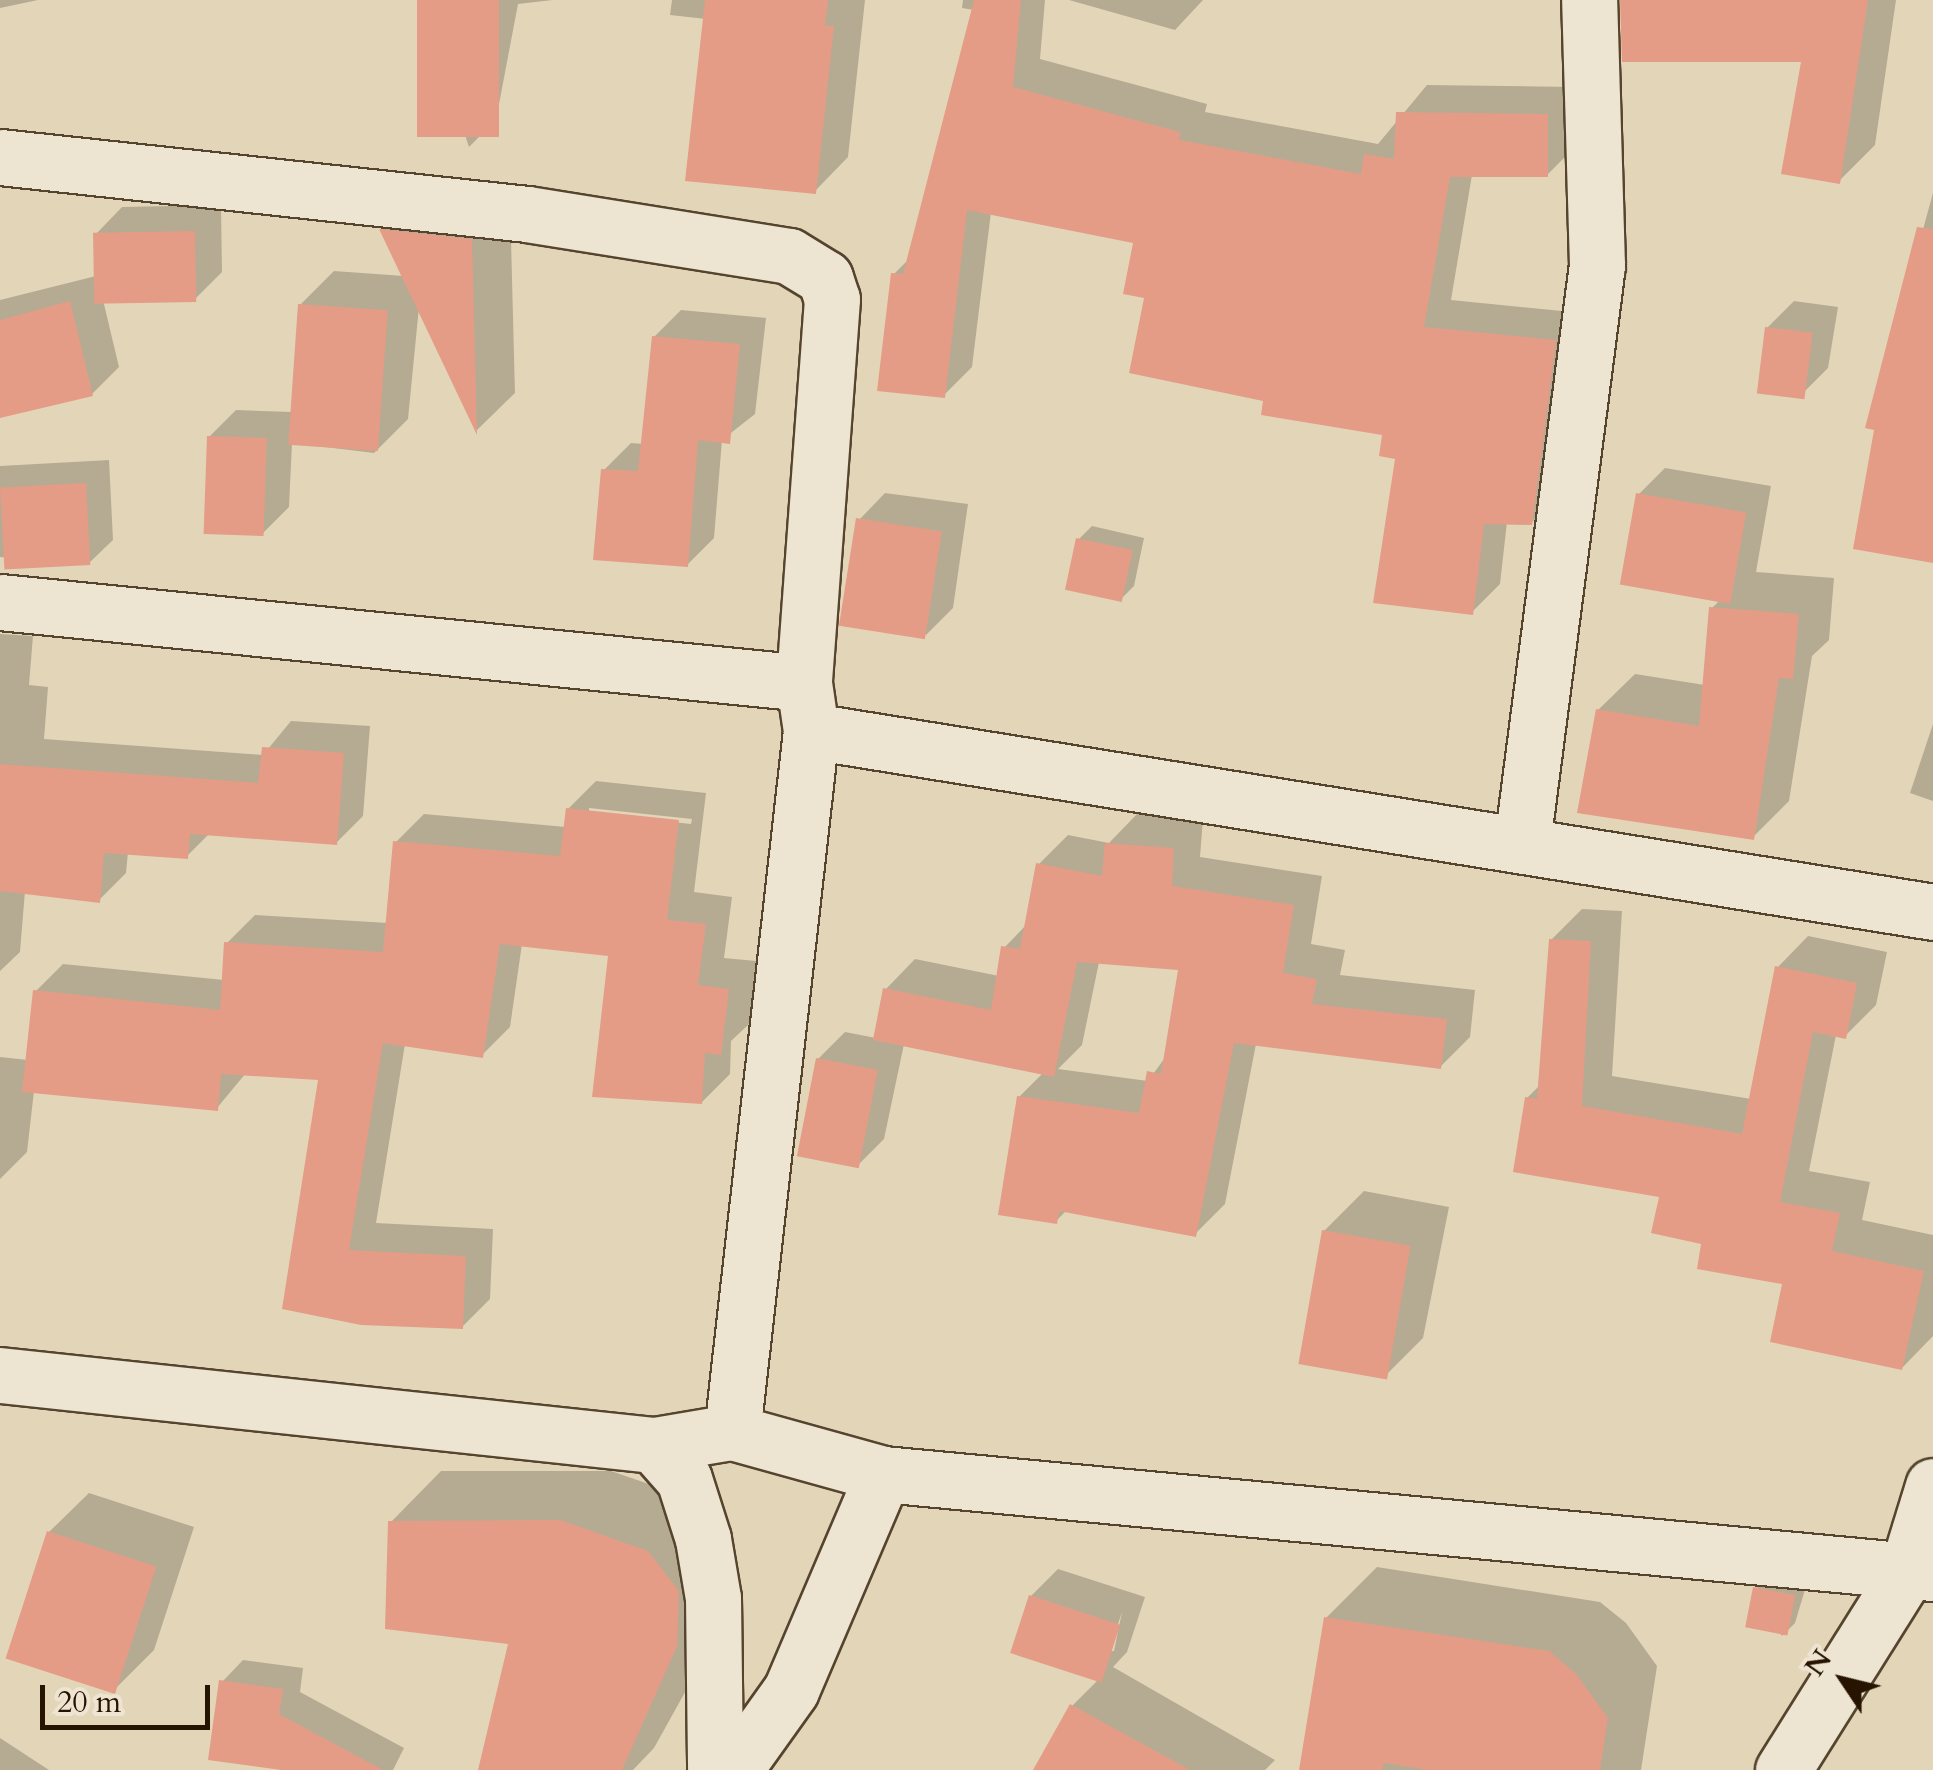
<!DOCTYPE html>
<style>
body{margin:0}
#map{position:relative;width:1933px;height:1770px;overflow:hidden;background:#e3d6b8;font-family:Cardo,serif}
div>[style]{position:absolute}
.shadow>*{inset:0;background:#0003}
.building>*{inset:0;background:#e49c86;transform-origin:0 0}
.roads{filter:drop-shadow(2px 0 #55442e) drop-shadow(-2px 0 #55442e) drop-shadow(0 2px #55442e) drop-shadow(0 -2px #55442e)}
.minor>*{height:55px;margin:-27.5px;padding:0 27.5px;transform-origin:27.5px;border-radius:27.5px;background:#ede4d1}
span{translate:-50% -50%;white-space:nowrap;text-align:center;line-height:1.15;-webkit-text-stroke:8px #ede4d1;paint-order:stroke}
.north{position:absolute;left:1793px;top:1630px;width:100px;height:100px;-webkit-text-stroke:8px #ede4d1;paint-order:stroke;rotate:305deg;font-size:28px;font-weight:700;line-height:40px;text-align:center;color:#261400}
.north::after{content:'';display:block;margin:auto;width:35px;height:45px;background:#261400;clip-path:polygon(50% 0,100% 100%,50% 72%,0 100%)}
.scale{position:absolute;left:40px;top:1685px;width:170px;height:45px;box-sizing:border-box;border:5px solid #261400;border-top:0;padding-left:12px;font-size:30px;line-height:35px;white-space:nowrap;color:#261400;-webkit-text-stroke:8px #ede4d1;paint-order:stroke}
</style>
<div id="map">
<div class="shadow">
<i style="clip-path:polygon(0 0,38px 0,0 8px)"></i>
<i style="clip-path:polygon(419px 0,553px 0,518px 4px,496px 120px,469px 147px)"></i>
<i style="clip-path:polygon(672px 0,865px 0,848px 157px,815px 191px,706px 19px,670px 15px)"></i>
<i style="clip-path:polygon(963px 0,1045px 0,1040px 59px,1207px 104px,1205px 112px,1378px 144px,1427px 85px,1575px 87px,1575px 147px,1547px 175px,1472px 175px,1451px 300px,1582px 313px,1559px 495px,1531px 523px,1507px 522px,1500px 584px,1472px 612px,1385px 433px,1266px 399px,1147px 295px,1136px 241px,991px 212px,972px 367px,944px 395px,894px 274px,910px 258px,974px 10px,962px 8px)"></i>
<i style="clip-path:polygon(1069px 0,1203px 0,1175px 30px)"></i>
<i style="clip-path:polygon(1621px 0,1896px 0,1875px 145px,1839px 181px,1804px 59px)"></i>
<i style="clip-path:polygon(421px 191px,510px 201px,515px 393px,477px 430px,419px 307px,408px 419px,374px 453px,292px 443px,289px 507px,262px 534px,209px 437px,236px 410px,292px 412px,300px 305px,334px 271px,404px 276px,382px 230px)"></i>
<i style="clip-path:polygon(1933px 193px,1933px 561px,1877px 428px,1869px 426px)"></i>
<i style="clip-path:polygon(221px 205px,222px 272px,195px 299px,103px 300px,119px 367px,92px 394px,0 416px,0 300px,96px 276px,96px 234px,122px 207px)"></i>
<i style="clip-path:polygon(1794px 301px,1838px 307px,1828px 368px,1801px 395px,1767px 328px)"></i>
<i style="clip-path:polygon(681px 310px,766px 318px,755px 414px,722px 440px,714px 538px,687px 565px,604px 470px,631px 443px,644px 444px,654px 337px)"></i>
<i style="clip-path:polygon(109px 460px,113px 540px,89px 563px,0 557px,0 466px)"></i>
<i style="clip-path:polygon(1665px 468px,1771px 486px,1756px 572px,1834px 578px,1829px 640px,1812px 656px,1789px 801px,1753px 837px,1598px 710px,1635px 674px,1705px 685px,1712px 608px,1721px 599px,1638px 495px)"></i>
<i style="clip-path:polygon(885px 493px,968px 504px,953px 608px,926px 635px,859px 520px)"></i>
<i style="clip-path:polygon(1092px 526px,1144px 538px,1134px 586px,1121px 599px,1079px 539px)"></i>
<i style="clip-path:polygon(0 634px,33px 636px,29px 685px,48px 687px,44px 739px,263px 755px,291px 721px,370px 726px,363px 816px,336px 843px,210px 833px,187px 856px,128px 852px,126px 873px,99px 900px,25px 891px,20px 952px,0 971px)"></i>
<i style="clip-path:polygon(1933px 724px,1933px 801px,1910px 793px)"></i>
<i style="clip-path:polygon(evenodd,596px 781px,706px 793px,694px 892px,732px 897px,724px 958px,756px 961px,749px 1024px,731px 1041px,730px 1074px,702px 1102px,611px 954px,522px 944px,510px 1027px,482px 1055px,405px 1044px,376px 1223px,493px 1229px,490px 1299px,462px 1327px,285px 1307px,321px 1078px,246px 1073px,217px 1108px,34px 1091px,27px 1152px,0 1179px,0 1057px,28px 1060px,35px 992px,63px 964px,224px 980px,227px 943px,255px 915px,388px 923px,396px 842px,424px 814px,566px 827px,568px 809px,596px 781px,589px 808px,692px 819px,691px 824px,589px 813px,589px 808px)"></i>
<i style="clip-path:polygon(evenodd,1137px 814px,1203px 819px,1200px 857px,1322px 876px,1311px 944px,1345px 950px,1340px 975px,1475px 990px,1470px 1037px,1440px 1067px,1256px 1044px,1225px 1204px,1195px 1234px,1067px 1210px,1056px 1221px,1019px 1097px,1044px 1072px,904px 1044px,884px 1139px,857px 1166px,818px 1059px,845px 1032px,876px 1038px,886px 989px,915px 959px,999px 976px,1004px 948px,1027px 924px,1038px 865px,1068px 835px,1109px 843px,1137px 814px,1099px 962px,1181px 968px,1167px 1055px,1148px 1081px,1058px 1069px,1082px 1045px,1099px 962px)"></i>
<i style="clip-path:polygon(1582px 909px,1622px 911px,1612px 1076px,1751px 1099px,1777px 968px,1808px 936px,1887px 952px,1876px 1005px,1845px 1036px,1836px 1035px,1809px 1171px,1870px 1182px,1862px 1220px,1933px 1235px,1933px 1336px,1902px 1368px,1785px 1282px,1704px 1242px,1662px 1195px,1527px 1098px,1541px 1084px,1551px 940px)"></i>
<i style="clip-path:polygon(1364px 1191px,1449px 1207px,1423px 1338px,1383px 1378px,1324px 1231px)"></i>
<i style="clip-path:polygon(441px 1471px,611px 1471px,698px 1501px,694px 1676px,654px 1748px,633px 1770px,549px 1770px,511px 1642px,391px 1522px)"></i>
<i style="clip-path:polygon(89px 1493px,194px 1527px,154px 1650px,114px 1690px,49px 1532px)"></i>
<i style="clip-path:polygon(1377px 1567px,1600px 1602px,1626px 1623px,1657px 1666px,1641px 1770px,1302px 1770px,1326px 1618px)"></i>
<i style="clip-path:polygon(evenodd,1058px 1569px,1145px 1597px,1127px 1652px,1113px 1667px,1275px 1760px,1265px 1770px,1039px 1770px,1072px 1706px,1099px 1679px,1031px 1596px,1058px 1569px,1122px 1612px,1114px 1651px,1109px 1651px,1122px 1612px)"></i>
<i style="clip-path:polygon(1769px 1576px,1807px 1583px,1795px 1623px,1782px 1636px,1756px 1589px)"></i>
<i style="clip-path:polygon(243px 1660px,303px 1668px,300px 1692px,404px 1748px,393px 1770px,289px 1770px,222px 1682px)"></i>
<i style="clip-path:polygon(0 1738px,49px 1770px,0 1770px)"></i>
</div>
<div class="building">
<i style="left:417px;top:0;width:82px;height:137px"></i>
<i style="clip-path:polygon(705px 0,828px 0,825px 26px,834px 26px,816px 194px,685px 181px)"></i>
<i style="clip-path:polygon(974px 0,1021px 0,1013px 87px,1180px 132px,1179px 140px,1361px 174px,1364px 154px,1394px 159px,1396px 112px,1548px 114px,1548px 177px,1450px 177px,1424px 327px,1556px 340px,1532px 525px,1484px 524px,1473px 615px,1373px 603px,1395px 459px,1379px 456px,1382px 435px,1261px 415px,1263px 401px,1129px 373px,1144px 298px,1123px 294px,1133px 243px,967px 210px,945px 398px,877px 391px,891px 273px,903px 274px)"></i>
<i style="clip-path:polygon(1620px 0,1868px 0,1840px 184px,1781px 174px,1801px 62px,1622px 62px)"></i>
<i style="clip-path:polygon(1917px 227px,1933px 229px,1933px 563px,1853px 549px,1874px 430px,1865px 428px)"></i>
<i style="clip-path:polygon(379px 229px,472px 239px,477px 435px)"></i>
<i style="left:195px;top:231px;width:71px;height:102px;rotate:89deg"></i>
<i style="clip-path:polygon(70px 301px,93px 396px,0 418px,0 320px)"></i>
<i style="left:298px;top:304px;width:90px;height:141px;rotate:4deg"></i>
<i style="left:1765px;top:327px;width:48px;height:67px;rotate:7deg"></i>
<i style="clip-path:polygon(652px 336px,740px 344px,730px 444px,698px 440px,688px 567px,593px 560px,601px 469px,638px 471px)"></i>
<i style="left:207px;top:436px;width:60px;height:98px;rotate:2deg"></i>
<i style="left:86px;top:483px;width:82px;height:86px;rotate:87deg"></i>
<i style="left:1636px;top:493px;width:112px;height:93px;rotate:10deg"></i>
<i style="left:856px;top:518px;width:87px;height:109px;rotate:9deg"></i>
<i style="left:1076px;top:538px;width:58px;height:53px;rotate:12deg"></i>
<i style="clip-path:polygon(1709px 607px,1799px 614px,1793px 679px,1779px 678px,1754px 840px,1577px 813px,1596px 709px,1699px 726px)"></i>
<i style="clip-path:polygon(262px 747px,344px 753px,337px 845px,190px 834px,188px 859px,104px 853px,100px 903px,0 891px,0 764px,258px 783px)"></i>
<i style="clip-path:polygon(566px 808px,679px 820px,667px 920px,706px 924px,698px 985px,729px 989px,721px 1055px,705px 1053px,702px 1104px,592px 1097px,608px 956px,500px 944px,483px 1058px,383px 1043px,349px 1250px,466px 1256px,463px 1329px,361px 1325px,282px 1309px,318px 1080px,221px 1074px,218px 1111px,22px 1092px,33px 990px,220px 1010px,224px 942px,383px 952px,393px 841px,560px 856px)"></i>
<i style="clip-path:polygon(1105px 843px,1174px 848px,1172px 886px,1294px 905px,1283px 973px,1317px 979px,1312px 1004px,1447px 1019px,1441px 1069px,1234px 1043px,1196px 1237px,1059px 1211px,1057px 1224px,998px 1215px,1017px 1096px,1139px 1113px,1147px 1071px,1161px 1074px,1178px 970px,1077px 962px,1054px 1077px,873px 1040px,883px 988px,991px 1010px,1001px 946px,1020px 949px,1036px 863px,1102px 876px)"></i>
<i style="clip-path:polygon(1549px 939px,1591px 941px,1582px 1106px,1742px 1134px,1775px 966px,1857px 983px,1846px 1039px,1813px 1032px,1780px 1202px,1840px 1213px,1832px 1251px,1924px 1271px,1902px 1370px,1770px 1342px,1782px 1284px,1697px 1269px,1701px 1244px,1651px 1233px,1659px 1197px,1513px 1172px,1525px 1097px,1537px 1099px)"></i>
<i style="left:816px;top:1058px;width:63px;height:100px;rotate:11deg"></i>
<i style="left:1322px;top:1230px;width:90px;height:136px;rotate:10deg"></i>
<i style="clip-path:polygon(560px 1520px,648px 1551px,679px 1591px,677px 1646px,622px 1770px,478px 1770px,508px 1644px,385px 1629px,388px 1521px)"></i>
<i style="left:47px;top:1531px;width:115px;height:134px;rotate:18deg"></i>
<i style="left:1753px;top:1587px;width:43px;height:41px;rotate:11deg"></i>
<i style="left:1029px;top:1595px;width:96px;height:61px;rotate:18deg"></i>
<i style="clip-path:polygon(1324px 1617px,1549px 1651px,1576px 1674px,1608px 1718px,1600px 1770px,1429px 1770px,1384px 1763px,1382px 1770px,1299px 1770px)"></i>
<i style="clip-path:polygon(219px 1680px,283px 1689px,279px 1714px,383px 1770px,281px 1770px,208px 1760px)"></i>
<i style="clip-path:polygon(1070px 1704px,1190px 1770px,1033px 1770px)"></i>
</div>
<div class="roads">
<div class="minor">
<i style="left:0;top:157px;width:530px;rotate:6.17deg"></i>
<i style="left:527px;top:214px;width:265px;rotate:9.1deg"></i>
<i style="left:789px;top:256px;width:42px;rotate:31.4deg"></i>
<i style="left:825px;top:278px;width:22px;rotate:72deg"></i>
<i style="left:832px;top:299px;width:385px;rotate:94.2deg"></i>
<i style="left:804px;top:683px;width:49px;rotate:81.7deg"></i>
<i style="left:811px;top:731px;width:705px;rotate:96.43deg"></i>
<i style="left:0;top:602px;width:808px;rotate:5.75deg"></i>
<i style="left:811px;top:731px;width:1137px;rotate:9.16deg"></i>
<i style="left:1522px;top:843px;width:583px;rotate:-82.61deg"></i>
<i style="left:1597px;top:265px;width:265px;rotate:-91.7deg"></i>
<i style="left:0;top:1375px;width:658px;rotate:6.11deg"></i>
<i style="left:654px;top:1445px;width:79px;rotate:-9.5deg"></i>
<i style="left:732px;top:1432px;width:157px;rotate:15.5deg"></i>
<i style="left:883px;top:1474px;width:1055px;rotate:5.39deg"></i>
<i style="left:654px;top:1445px;width:45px;rotate:48.6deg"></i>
<i style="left:684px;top:1479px;width:63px;rotate:72.4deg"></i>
<i style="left:703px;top:1539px;width:60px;rotate:80.4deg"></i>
<i style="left:713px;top:1598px;width:172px;rotate:89.3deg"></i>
<i style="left:734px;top:1770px;width:98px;rotate:-54.5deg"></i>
<i style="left:791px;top:1690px;width:235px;rotate:-66.9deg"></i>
<i style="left:1783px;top:1770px;width:231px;rotate:-57.9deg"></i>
<i style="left:1906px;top:1574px;width:92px;rotate:-72.9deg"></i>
</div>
</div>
<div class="north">N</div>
<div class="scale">20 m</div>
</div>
